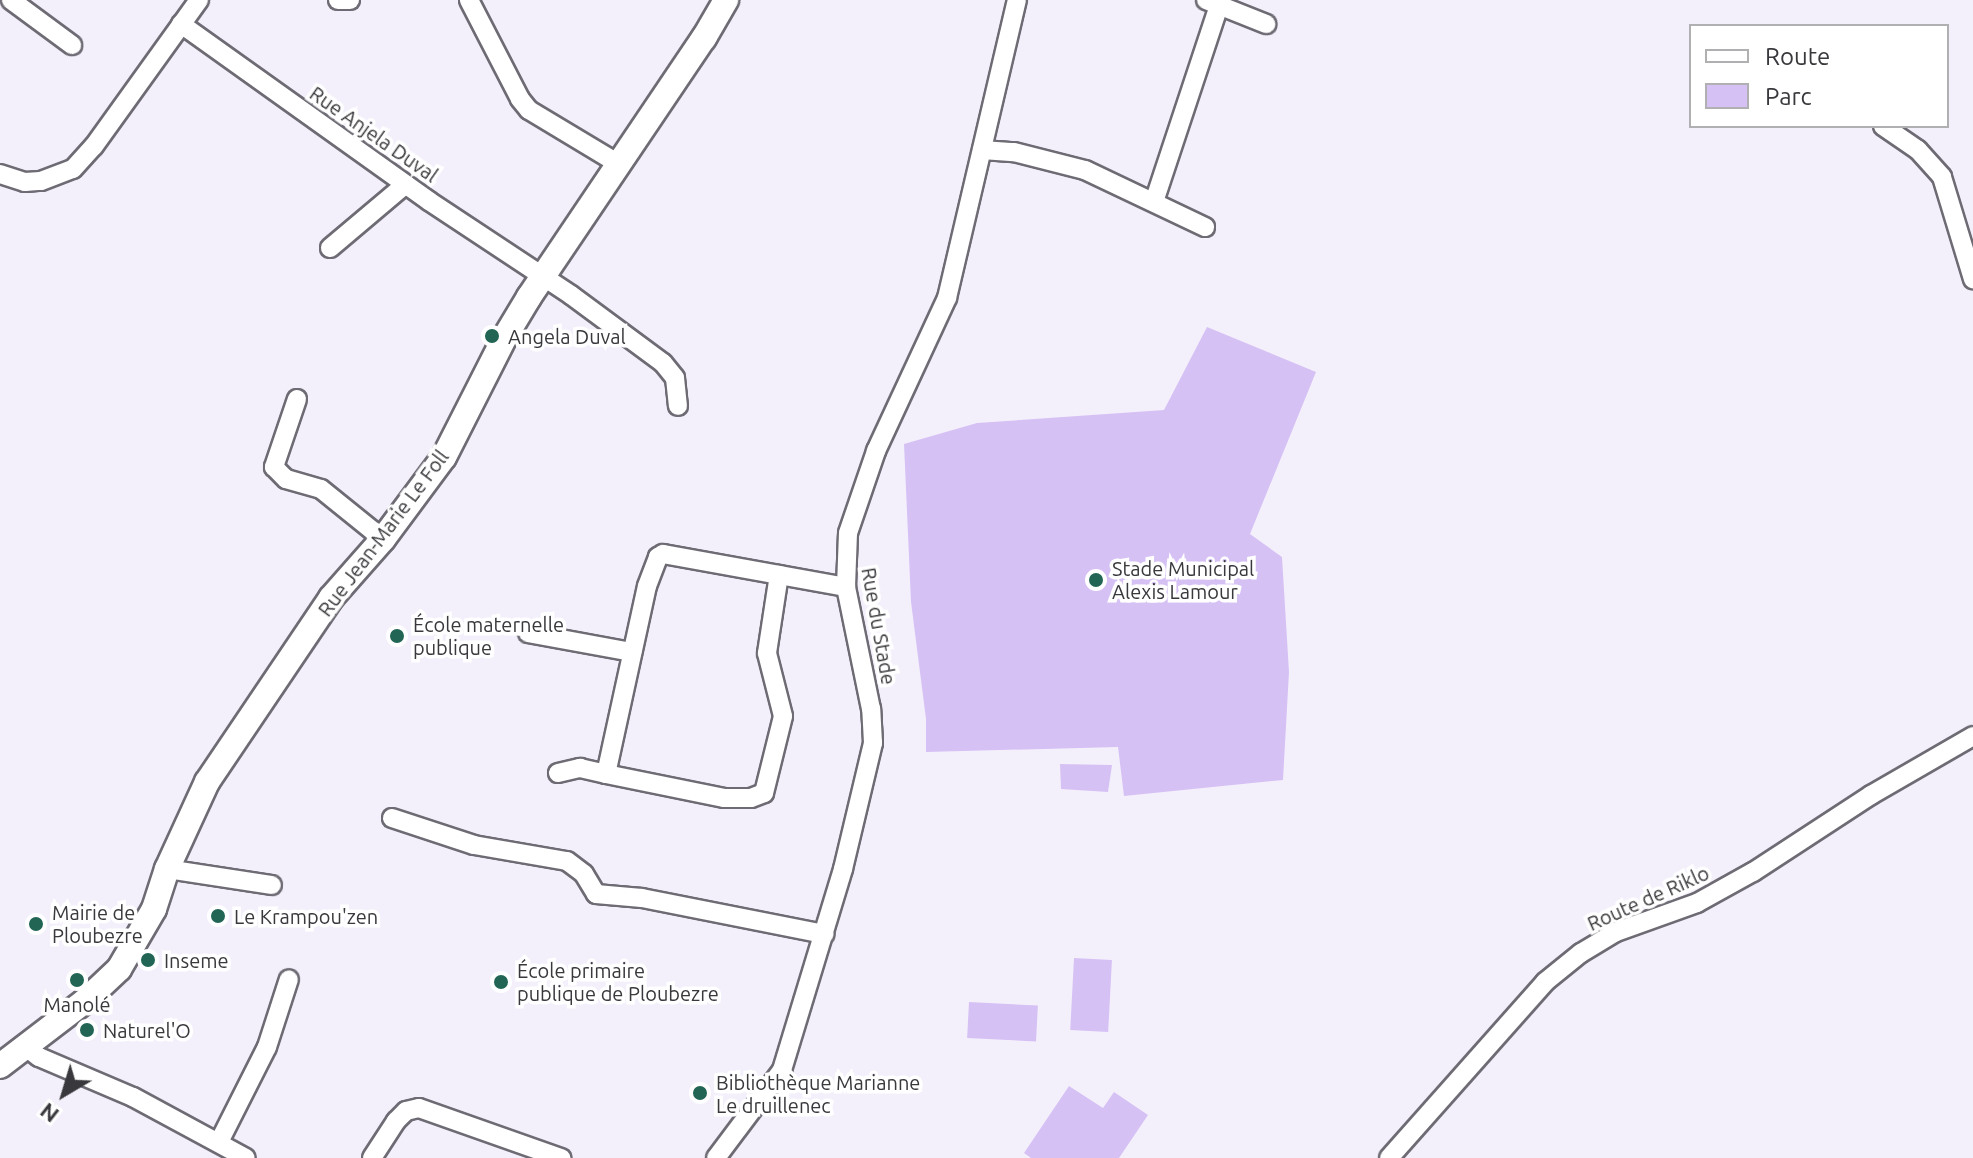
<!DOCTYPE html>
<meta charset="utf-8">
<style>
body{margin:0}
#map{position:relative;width:1973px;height:1158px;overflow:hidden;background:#f4f0fb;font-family:Ubuntu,sans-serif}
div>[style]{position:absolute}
.green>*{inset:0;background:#d6c1f5;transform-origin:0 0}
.roads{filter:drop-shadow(2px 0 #6e6b74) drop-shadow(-2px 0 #6e6b74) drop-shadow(0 2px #6e6b74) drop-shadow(0 -2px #6e6b74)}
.minor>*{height:18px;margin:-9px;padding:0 9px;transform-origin:9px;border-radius:9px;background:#fff}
.secondary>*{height:24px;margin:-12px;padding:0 12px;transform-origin:12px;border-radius:12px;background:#fff}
.dots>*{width:22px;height:22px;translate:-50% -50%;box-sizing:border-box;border:4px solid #fff;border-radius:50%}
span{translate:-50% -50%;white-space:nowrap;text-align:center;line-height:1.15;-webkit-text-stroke:7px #fff;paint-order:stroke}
.street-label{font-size:20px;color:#39383c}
.poi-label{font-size:20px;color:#39383c}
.left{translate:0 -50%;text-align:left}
.legend{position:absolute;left:1689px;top:24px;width:260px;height:104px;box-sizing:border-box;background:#fff;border:2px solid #b0afb1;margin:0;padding:10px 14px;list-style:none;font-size:24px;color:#39383c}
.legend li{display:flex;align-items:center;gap:16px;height:40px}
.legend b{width:40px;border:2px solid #b0afb1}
.north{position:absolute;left:24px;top:1054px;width:80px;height:80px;-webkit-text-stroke:6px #fff;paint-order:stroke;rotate:218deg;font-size:22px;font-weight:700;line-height:32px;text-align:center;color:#39383c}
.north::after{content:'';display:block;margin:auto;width:28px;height:36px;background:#39383c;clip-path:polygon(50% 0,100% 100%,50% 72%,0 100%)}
</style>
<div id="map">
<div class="green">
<i style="clip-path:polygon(1207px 327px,1316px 372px,1250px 534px,1282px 557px,1289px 672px,1283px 780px,1124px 796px,1118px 747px,926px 752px,926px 719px,911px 602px,904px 444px,977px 423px,1164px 410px)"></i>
<i style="clip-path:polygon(1060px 764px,1112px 765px,1108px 792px,1061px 789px)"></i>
<i style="left:1074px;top:958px;width:38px;height:72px;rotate:3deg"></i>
<i style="left:969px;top:1002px;width:69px;height:36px;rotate:3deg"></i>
<i style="clip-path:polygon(1069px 1086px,1103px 1108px,1114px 1092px,1148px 1115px,1119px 1158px,1031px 1158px,1024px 1153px)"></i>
</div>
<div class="roads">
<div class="minor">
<i style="left:11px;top:0;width:76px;rotate:36.4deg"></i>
<i style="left:338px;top:0;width:12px"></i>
<i style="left:469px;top:0;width:111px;rotate:62.7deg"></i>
<i style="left:520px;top:99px;width:14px;rotate:51deg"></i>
<i style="left:529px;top:110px;width:105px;rotate:31deg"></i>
<i style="left:1206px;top:0;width:65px;rotate:21.8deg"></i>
<i style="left:181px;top:24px;width:305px;rotate:35.5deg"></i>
<i style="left:429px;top:201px;width:170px;rotate:33.5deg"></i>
<i style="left:571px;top:295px;width:114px;rotate:36.5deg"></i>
<i style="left:663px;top:363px;width:19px;rotate:51deg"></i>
<i style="left:675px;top:378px;width:28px;rotate:84deg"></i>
<i style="left:1883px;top:126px;width:42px;rotate:34.4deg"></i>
<i style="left:1918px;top:150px;width:36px;rotate:48deg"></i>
<i style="left:1942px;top:177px;width:107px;rotate:73.1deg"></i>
<i style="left:982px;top:150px;width:32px;rotate:4deg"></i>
<i style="left:1014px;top:152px;width:73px;rotate:14.2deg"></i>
<i style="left:1085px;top:170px;width:133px;rotate:25.4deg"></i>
<i style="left:0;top:174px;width:26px;rotate:18deg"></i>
<i style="left:25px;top:182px;width:16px;rotate:-4deg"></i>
<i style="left:41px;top:181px;width:34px;rotate:-21deg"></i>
<i style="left:73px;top:169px;width:31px;rotate:-48deg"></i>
<i style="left:94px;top:146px;width:180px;rotate:-54.3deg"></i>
<i style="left:1154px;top:202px;width:207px;rotate:-71.7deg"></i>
<i style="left:330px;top:248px;width:99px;rotate:-40.1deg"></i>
<i style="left:297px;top:399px;width:72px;rotate:108.7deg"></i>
<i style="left:274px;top:467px;width:17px;rotate:45deg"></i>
<i style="left:286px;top:479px;width:36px;rotate:16deg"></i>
<i style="left:321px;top:489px;width:80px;rotate:38.9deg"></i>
<i style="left:528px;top:633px;width:106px;rotate:10.4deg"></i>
<i style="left:558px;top:773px;width:23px;rotate:-13deg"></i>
<i style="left:580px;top:768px;width:27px;rotate:13deg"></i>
<i style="left:606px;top:774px;width:192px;rotate:-77.7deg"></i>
<i style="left:647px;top:586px;width:31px;rotate:-69deg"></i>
<i style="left:658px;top:557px;width:6px;rotate:-31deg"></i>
<i style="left:663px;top:554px;width:186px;rotate:10.2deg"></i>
<i style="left:606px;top:774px;width:120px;rotate:11.5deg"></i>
<i style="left:724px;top:798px;width:27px"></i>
<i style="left:751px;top:798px;width:14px;rotate:-21deg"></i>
<i style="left:764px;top:793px;width:79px;rotate:-76.1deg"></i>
<i style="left:783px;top:716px;width:65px;rotate:-104.3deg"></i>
<i style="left:767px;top:653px;width:79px;rotate:-81.3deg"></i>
<i style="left:392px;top:818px;width:86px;rotate:18.2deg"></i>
<i style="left:474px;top:845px;width:94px;rotate:9.8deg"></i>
<i style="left:567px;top:861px;width:21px;rotate:37deg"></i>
<i style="left:584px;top:874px;width:23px;rotate:59deg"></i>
<i style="left:596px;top:894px;width:46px;rotate:5deg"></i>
<i style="left:642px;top:898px;width:186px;rotate:11.2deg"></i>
<i style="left:167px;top:869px;width:106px;rotate:8.7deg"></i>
<i style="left:26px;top:1047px;width:16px;rotate:38deg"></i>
<i style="left:39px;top:1057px;width:102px;rotate:23.1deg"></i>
<i style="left:133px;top:1097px;width:128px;rotate:28.4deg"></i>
<i style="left:219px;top:1142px;width:106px;rotate:-63.2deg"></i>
<i style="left:267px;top:1047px;width:71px;rotate:-72.1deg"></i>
<i style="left:372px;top:1158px;width:44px;rotate:-57deg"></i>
<i style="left:396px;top:1121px;width:14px;rotate:-45deg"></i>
<i style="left:406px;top:1111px;width:13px;rotate:-13deg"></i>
<i style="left:419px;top:1108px;width:151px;rotate:19.4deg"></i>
<i style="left:716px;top:1158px;width:110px;rotate:-53.1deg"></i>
<i style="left:782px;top:1070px;width:210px;rotate:-73.1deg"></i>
<i style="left:843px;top:869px;width:130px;rotate:-76.6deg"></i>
<i style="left:873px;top:743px;width:34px;rotate:-93deg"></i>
<i style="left:871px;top:709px;width:125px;rotate:-101.6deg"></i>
<i style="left:846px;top:587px;width:54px;rotate:-87.9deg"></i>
<i style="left:848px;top:533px;width:87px;rotate:-71.1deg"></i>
<i style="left:876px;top:451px;width:169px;rotate:-65.1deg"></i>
<i style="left:947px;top:298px;width:306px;rotate:-76.8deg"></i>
<i style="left:1389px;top:1158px;width:235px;rotate:-48.4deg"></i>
<i style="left:1545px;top:982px;width:46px;rotate:-38.9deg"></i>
<i style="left:1581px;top:953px;width:41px;rotate:-31deg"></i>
<i style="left:1616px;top:932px;width:86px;rotate:-19.7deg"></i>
<i style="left:1697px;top:903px;width:64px;rotate:-29deg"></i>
<i style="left:1753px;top:872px;width:141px;rotate:-33.1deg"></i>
<i style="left:1871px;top:795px;width:118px;rotate:-30deg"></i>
</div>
<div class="secondary">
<i style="left:0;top:1066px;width:107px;rotate:-37.4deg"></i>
<i style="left:85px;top:1001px;width:47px;rotate:-43.3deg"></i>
<i style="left:119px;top:969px;width:69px;rotate:-59.7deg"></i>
<i style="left:154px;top:909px;width:42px;rotate:-72deg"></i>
<i style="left:167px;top:869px;width:96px;rotate:-65.3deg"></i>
<i style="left:207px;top:782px;width:222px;rotate:-56deg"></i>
<i style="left:331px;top:598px;width:79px;rotate:-48.6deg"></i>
<i style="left:383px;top:539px;width:102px;rotate:-53.4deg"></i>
<i style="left:444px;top:457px;width:135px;rotate:-63.1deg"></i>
<i style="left:505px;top:337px;width:47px;rotate:-59deg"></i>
<i style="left:529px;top:297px;width:313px;rotate:-56deg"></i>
<i style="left:704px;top:38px;width:44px;rotate:-59.9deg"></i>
</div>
</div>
<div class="dots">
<i style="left:492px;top:336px;background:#226554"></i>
<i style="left:1096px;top:580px;background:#226554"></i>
<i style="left:397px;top:636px;background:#226554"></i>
<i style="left:218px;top:916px;background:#226554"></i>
<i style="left:36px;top:924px;background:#226554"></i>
<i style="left:148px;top:960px;background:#226554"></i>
<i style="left:77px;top:980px;background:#226554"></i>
<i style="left:501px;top:982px;background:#226554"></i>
<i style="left:87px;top:1030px;background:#226554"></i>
<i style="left:700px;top:1093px;background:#226554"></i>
</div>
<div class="street-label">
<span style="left:374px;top:134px;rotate:35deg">Rue Anjela Duval</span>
<span style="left:383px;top:533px;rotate:-53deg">Rue Jean-Marie Le Foll</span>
<span style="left:879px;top:626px;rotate:80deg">Rue du Stade</span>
<span style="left:1648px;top:898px;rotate:-24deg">Route de Riklo</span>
</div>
<div class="poi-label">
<span class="left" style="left:508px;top:336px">Angela Duval</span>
<span class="left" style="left:1112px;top:580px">Stade Municipal<br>Alexis Lamour</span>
<span class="left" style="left:413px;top:636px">École maternelle<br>publique</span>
<span class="left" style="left:52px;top:924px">Mairie de<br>Ploubezre</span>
<span class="left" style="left:234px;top:916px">Le Krampou'zen</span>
<span class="left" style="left:164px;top:960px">Inseme</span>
<span class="left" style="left:517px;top:982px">École primaire<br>publique de Ploubezre</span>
<span style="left:77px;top:1004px">Manolé</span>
<span class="left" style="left:103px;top:1030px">Naturel'O</span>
<span class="left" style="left:716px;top:1094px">Bibliothèque Marianne<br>Le druillenec</span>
</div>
<ul class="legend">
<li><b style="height:10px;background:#fff"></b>Route</li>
<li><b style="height:22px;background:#d6c1f5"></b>Parc</li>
</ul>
<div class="north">N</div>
</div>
